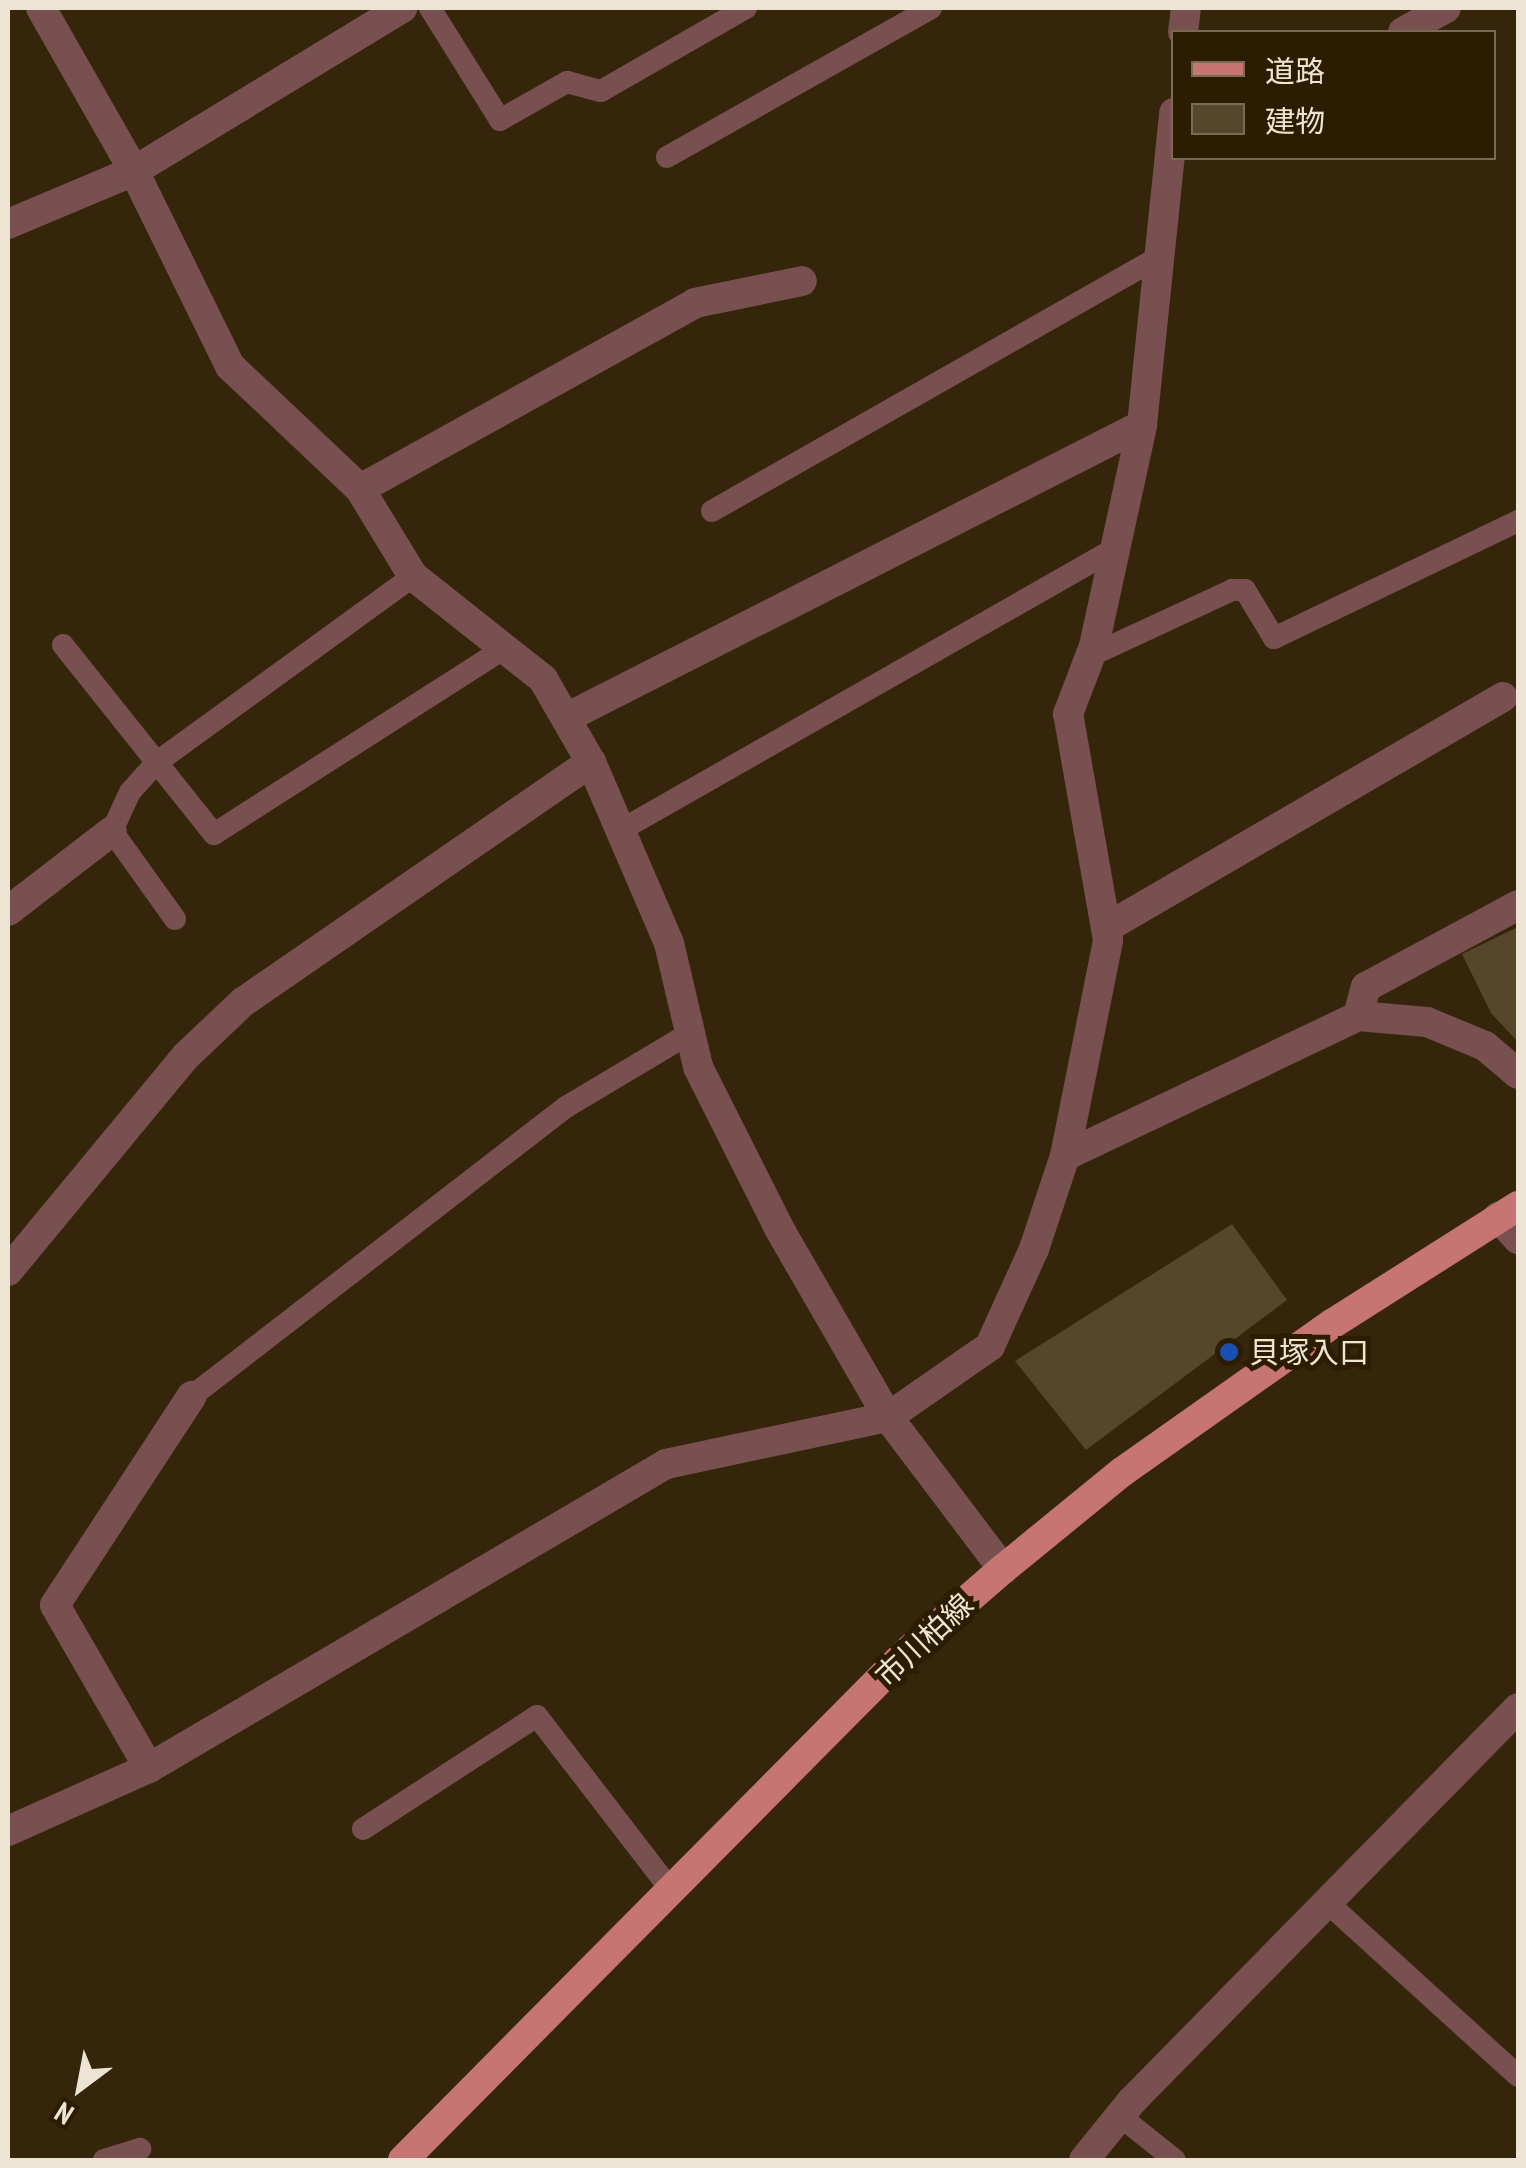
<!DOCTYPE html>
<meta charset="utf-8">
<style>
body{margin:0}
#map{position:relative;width:1526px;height:2168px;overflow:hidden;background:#35260b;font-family:"PT Sans Narrow","Noto Sans JP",sans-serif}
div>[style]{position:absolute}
.building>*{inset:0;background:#56462b}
.lane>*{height:22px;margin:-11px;padding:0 11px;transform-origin:11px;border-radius:11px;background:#78504f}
.street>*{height:30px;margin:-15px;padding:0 15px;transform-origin:15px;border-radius:15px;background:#78504f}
.primary>*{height:30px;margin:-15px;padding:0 15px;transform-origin:15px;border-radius:15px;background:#c67573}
.dots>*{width:28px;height:28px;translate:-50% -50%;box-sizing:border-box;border:5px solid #2b1c02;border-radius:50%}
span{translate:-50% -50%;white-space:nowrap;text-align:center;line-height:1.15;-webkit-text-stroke:10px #2b1c02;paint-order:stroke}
.poi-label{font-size:30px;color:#ede4d4}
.left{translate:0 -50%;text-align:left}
.street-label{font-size:30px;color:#ede4d4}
.frame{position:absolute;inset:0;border:10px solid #ede4d4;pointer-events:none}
.legend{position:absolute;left:1171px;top:30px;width:325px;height:130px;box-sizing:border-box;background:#2b1c02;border:2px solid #796c56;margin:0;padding:12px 18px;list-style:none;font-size:30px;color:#ede4d4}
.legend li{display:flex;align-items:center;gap:20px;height:50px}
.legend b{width:50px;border:2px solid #796c56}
.north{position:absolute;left:30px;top:2038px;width:100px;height:100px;-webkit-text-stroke:8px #2b1c02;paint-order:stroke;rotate:212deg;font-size:28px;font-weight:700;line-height:40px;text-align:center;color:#ede4d4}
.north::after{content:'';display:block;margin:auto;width:35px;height:45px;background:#ede4d4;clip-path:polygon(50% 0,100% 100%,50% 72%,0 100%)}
</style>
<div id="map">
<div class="building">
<i style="clip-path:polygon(1518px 927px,1518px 1042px,1491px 1013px,1462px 954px)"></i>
<i style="clip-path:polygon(1232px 1224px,1287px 1300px,1086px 1450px,1015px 1361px)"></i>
</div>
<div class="lane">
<i style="left:430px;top:8px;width:132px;rotate:58deg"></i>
<i style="left:500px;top:120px;width:77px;rotate:-29.6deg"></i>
<i style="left:567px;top:82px;width:35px;rotate:15deg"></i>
<i style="left:601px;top:91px;width:167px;rotate:-29.8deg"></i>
<i style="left:667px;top:157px;width:303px;rotate:-29.4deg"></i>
<i style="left:712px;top:511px;width:514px;rotate:-29.61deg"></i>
<i style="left:63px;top:645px;width:242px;rotate:51.4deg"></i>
<i style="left:214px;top:834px;width:347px;rotate:-32.6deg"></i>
<i style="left:1090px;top:656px;width:157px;rotate:-24.9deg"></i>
<i style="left:1232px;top:590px;width:13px"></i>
<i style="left:1245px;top:590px;width:56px;rotate:58.9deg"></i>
<i style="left:1274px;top:638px;width:271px;rotate:-25.6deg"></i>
<i style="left:621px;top:830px;width:570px;rotate:-29.67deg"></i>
<i style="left:175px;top:919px;width:108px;rotate:-125.6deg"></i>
<i style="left:112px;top:831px;width:43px;rotate:-65.2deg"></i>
<i style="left:130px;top:792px;width:39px;rotate:-48deg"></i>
<i style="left:156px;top:763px;width:318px;rotate:-36deg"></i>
<i style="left:192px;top:1396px;width:473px;rotate:-37.7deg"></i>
<i style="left:566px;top:1107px;width:144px;rotate:-30.8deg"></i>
<i style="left:363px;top:1829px;width:207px;rotate:-33deg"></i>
<i style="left:537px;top:1716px;width:221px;rotate:52.4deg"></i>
<i style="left:1330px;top:1905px;width:254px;rotate:42.3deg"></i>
<i style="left:1120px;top:2116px;width:70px;rotate:38.7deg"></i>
<i style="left:104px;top:2160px;width:38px;rotate:-17deg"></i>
</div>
<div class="street">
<i style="left:41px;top:8px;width:188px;rotate:60.3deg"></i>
<i style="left:134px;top:171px;width:217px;rotate:63.8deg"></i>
<i style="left:230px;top:366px;width:179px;rotate:43.4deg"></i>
<i style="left:360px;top:489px;width:102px;rotate:58.7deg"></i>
<i style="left:413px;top:576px;width:166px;rotate:38.4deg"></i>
<i style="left:543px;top:679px;width:96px;rotate:60deg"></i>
<i style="left:591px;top:762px;width:197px;rotate:66.7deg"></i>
<i style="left:669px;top:943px;width:127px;rotate:76.8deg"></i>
<i style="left:698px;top:1067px;width:182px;rotate:63.3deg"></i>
<i style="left:780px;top:1230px;width:216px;rotate:60deg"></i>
<i style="left:888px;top:1417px;width:191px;rotate:52.9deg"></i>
<i style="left:1183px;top:32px;width:24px;rotate:-83deg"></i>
<i style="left:1403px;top:32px;width:49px;rotate:-29.2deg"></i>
<i style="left:8px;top:224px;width:137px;rotate:-22.8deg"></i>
<i style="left:134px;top:171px;width:314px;rotate:-31.3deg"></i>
<i style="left:360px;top:489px;width:383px;rotate:-29deg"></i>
<i style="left:695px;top:303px;width:109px;rotate:-11.6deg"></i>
<i style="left:566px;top:718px;width:646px;rotate:-26.96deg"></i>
<i style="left:8px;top:911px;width:131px;rotate:-37.6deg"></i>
<i style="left:1106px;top:928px;width:459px;rotate:-30.2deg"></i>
<i style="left:1358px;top:1016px;width:30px;rotate:-75deg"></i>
<i style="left:1366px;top:987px;width:173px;rotate:-28.3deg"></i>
<i style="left:1065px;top:1156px;width:325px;rotate:-25.5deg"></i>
<i style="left:1358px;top:1016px;width:69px;rotate:5deg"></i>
<i style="left:1427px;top:1022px;width:63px;rotate:22.5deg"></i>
<i style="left:1485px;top:1046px;width:43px;rotate:40.3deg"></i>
<i style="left:1498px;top:1217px;width:30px;rotate:48deg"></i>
<i style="left:8px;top:1271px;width:279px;rotate:-50.4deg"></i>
<i style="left:186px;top:1056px;width:79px;rotate:-43.5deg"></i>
<i style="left:243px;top:1002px;width:423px;rotate:-34.6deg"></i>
<i style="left:149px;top:1768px;width:188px;rotate:-120deg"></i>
<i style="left:55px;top:1605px;width:250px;rotate:-56.8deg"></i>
<i style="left:8px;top:1831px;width:154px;rotate:-24.1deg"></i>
<i style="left:149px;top:1768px;width:600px;rotate:-30.46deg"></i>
<i style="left:666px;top:1464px;width:227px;rotate:-12deg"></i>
<i style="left:888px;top:1417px;width:124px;rotate:-34.8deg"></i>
<i style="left:990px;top:1346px;width:107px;rotate:-65.6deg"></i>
<i style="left:1034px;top:1249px;width:98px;rotate:-71.6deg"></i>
<i style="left:1065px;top:1156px;width:220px;rotate:-78.7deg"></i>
<i style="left:1108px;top:940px;width:230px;rotate:-100deg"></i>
<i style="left:1068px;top:714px;width:73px;rotate:-69.1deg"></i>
<i style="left:1094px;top:646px;width:226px;rotate:-77.7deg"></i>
<i style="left:1142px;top:425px;width:314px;rotate:-84.1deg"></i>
<i style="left:1084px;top:2160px;width:75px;rotate:-51deg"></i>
<i style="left:1131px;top:2102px;width:552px;rotate:-45.51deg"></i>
</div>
<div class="primary">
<i style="left:403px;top:2160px;width:714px;rotate:-45.23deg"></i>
<i style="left:906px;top:1653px;width:128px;rotate:-40.9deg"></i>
<i style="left:1003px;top:1569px;width:154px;rotate:-39.2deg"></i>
<i style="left:1122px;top:1472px;width:257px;rotate:-35.2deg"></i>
<i style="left:1332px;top:1324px;width:220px;rotate:-32.4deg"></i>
</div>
<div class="dots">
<i style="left:1229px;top:1352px;background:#1a4fb4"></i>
</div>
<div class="poi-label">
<span class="left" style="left:1249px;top:1352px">貝塚入口</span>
</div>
<div class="street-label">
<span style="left:924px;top:1640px;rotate:-43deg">市川柏線</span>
</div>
<div class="frame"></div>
<ul class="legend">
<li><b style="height:12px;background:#c67573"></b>道路</li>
<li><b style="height:28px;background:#56462b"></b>建物</li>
</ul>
<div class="north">N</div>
</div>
